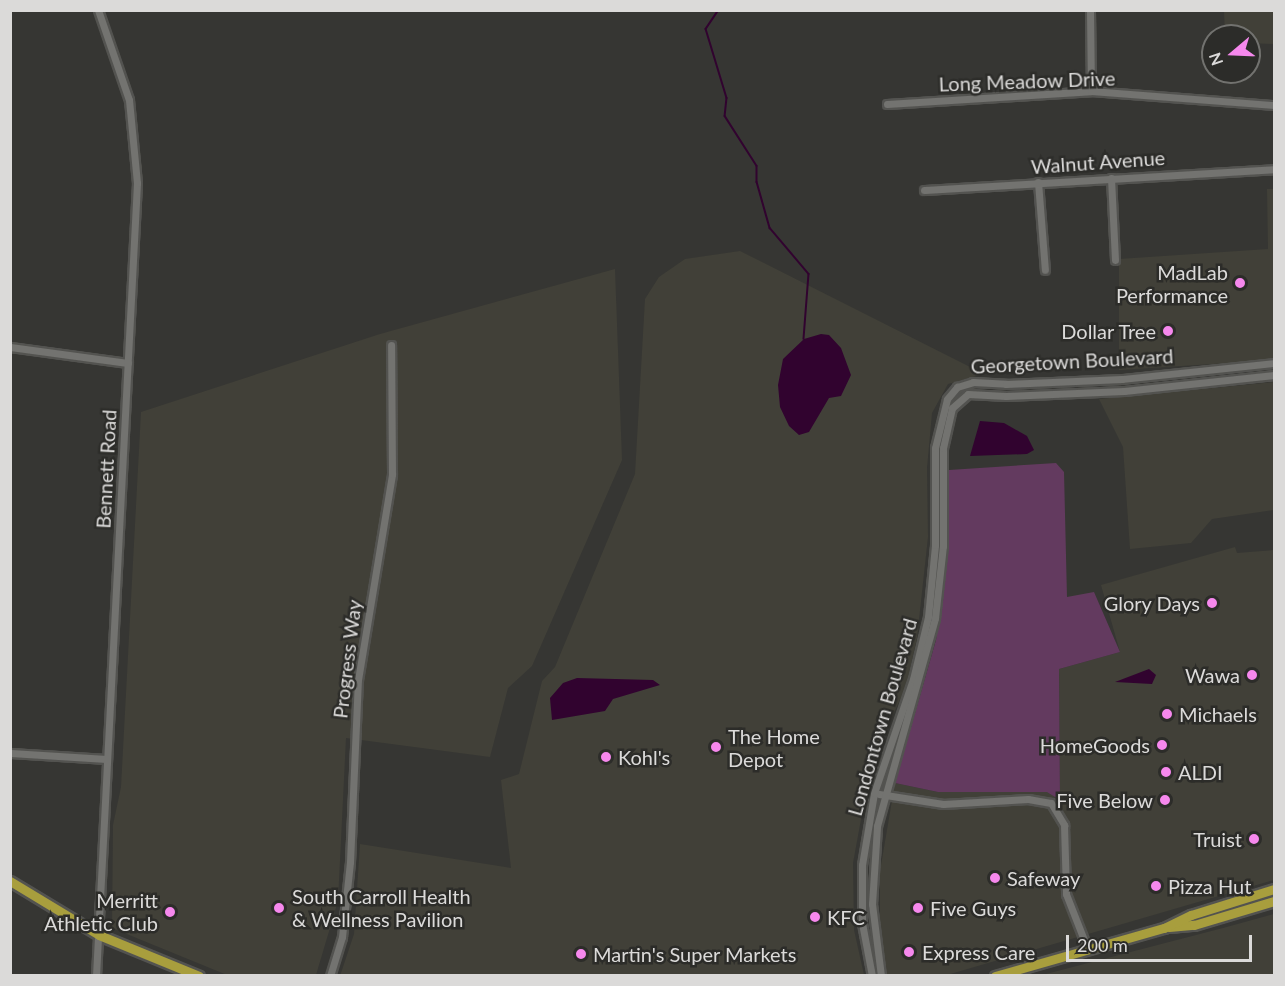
<!DOCTYPE html>
<style>
body{margin:0}
#map{position:relative;width:1285px;height:986px;overflow:hidden;background:#363633;font-family:Lato,sans-serif}
div>[style]{position:absolute}
.built>*{inset:0;background:#414038}
.green>*{inset:0;background:#633a5f}
.water>*{inset:0;background:#31032f}
.stream>*{height:1.5px;margin:-0.75px;padding:0 0.75px;transform-origin:0.75px;border-radius:0.75px;background:#31032f}
.roads{filter:drop-shadow(2px 0 #535350) drop-shadow(-2px 0 #535350) drop-shadow(0 2px #535350) drop-shadow(0 -2px #535350)}
.minor>*{height:7px;margin:-3.5px;padding:0 3.5px;transform-origin:3.5px;border-radius:3.5px;background:#737370}
.major>*{height:9px;margin:-4.5px;padding:0 4.5px;transform-origin:4.5px;border-radius:4.5px;background:#a89e3d}
.dots>*{width:16px;height:16px;translate:-50% -50%;box-sizing:border-box;border:3px solid #2c2c29;border-radius:50%}
span{translate:-50% -50%;white-space:nowrap;text-align:center;line-height:1.15;-webkit-text-stroke:5px #2c2c29;paint-order:stroke}
.street-label{font-size:20px;color:#dbdad9}
.poi-label{font-size:20px;color:#dbdad9}
.right{translate:-100% -50%;text-align:right}
.left{translate:0 -50%;text-align:left}
.frame{position:absolute;inset:0;border:12px solid #dbdad9;pointer-events:none}
.north{position:absolute;left:1201px;top:24px;width:60px;height:60px;box-sizing:border-box;background:#2c2c29;border:2px solid #72726f;border-radius:50%;rotate:251deg;font-size:16px;font-weight:700;line-height:24px;text-align:center;color:#dbdad9}
.north::after{content:'';display:block;margin:auto;width:21px;height:27px;background:#f688ed;clip-path:polygon(50% 0,100% 100%,50% 72%,0 100%)}
.scale{position:absolute;left:1066px;top:935px;width:186px;height:27px;box-sizing:border-box;border:3px solid #dbdad9;border-top:0;padding-left:8px;font-size:18px;line-height:21px;white-space:nowrap;color:#dbdad9;-webkit-text-stroke:4px #2c2c29;paint-order:stroke}
</style>
<div id="map">
<div class="built">
<i style="clip-path:polygon(1224px 11px,1274px 11px,1274px 44px,1249px 43px,1249px 36px,1225px 36px)"></i>
<i style="clip-path:polygon(1267px 189px,1274px 189px,1274px 360px,1119px 370px,1119px 259px,1268px 249px)"></i>
<i style="clip-path:polygon(740px 251px,984px 374px,948px 384px,932px 413px,927px 468px,928px 537px,917px 638px,906px 687px,879px 745px,868px 781px,853px 863px,854px 930px,864px 975px,340px 976px,354px 934px,360px 844px,511px 868px,501px 780px,519px 774px,542px 681px,555px 667px,635px 474px,645px 299px,659px 277px,685px 259px)"></i>
<i style="clip-path:polygon(615px 269px,622px 460px,532px 666px,508px 688px,490px 757px,346px 738px,338px 901px,316px 975px,227px 975px,112px 928px,113px 825px,121px 787px,141px 412px,380px 334px)"></i>
<i style="clip-path:polygon(1274px 382px,1274px 510px,1212px 519px,1191px 543px,1130px 549px,1123px 447px,1099px 399px)"></i>
<i style="clip-path:polygon(1235px 547px,1237px 553px,1274px 550px,1274px 880px,947px 975px,887px 976px,880px 929px,880px 871px,895px 783px,938px 792px,1048px 792px,1060px 799px,1059px 669px,1120px 652px,1101px 585px)"></i>
<i style="clip-path:polygon(1274px 914px,1274px 975px,1042px 975px,1223px 928px)"></i>
</div>
<div class="green">
<i style="clip-path:polygon(1056px 463px,1064px 472px,1067px 597px,1094px 592px,1120px 652px,1059px 669px,1060px 800px,1047px 792px,938px 792px,895px 783px,936px 640px,949px 542px,949px 470px)"></i>
</div>
<div class="water">
<i style="clip-path:polygon(821px 334px,829px 335px,841px 348px,851px 375px,841px 396px,829px 398px,809px 432px,799px 435px,789px 426px,780px 407px,778px 385px,783px 359px,804px 339px)"></i>
<i style="clip-path:polygon(980px 421px,1004px 423px,1027px 436px,1034px 450px,1027px 454px,970px 456px)"></i>
<i style="clip-path:polygon(1149px 669px,1156px 675px,1152px 684px,1115px 682px)"></i>
<i style="clip-path:polygon(577px 678px,653px 680px,660px 685px,613px 699px,605px 711px,552px 720px,550px 698px,563px 683px)"></i>
</div>
<div class="stream">
<i style="left:719px;top:10px;width:23px;rotate:124deg"></i>
<i style="left:706px;top:29px;width:72px;rotate:73.1deg"></i>
<i style="left:727px;top:98px;width:18px;rotate:96deg"></i>
<i style="left:725px;top:116px;width:59px;rotate:57.4deg"></i>
<i style="left:757px;top:166px;width:16px;rotate:90deg"></i>
<i style="left:757px;top:182px;width:48px;rotate:74.2deg"></i>
<i style="left:770px;top:228px;width:60px;rotate:49.7deg"></i>
<i style="left:809px;top:274px;width:65px;rotate:94.4deg"></i>
</div>
<div class="roads">
<div class="minor">
<i style="left:1090px;top:10px;width:81px;rotate:89.3deg"></i>
<i style="left:887px;top:104px;width:204px;rotate:-3.6deg"></i>
<i style="left:1091px;top:91px;width:184px;rotate:4.4deg"></i>
<i style="left:1111px;top:178px;width:82px;rotate:87.2deg"></i>
<i style="left:1038px;top:182px;width:88px;rotate:85.5deg"></i>
<i style="left:924px;top:190px;width:351px;rotate:-3.4deg"></i>
<i style="left:10px;top:347px;width:119px;rotate:7.7deg"></i>
<i style="left:10px;top:753px;width:97px;rotate:3.5deg"></i>
<i style="left:879px;top:794px;width:65px;rotate:8.9deg"></i>
<i style="left:943px;top:804px;width:85px;rotate:-3.4deg"></i>
<i style="left:1028px;top:799px;width:23px;rotate:10deg"></i>
<i style="left:1051px;top:803px;width:26px;rotate:59deg"></i>
<i style="left:1064px;top:825px;width:69px;rotate:88.3deg"></i>
<i style="left:1066px;top:894px;width:60px;rotate:68.6deg"></i>
<i style="left:96px;top:976px;width:794px;rotate:-87.04deg"></i>
<i style="left:137px;top:183px;width:83px;rotate:-95.5deg"></i>
<i style="left:129px;top:100px;width:95px;rotate:-109deg"></i>
<i style="left:330px;top:976px;width:41px;rotate:-72.9deg"></i>
<i style="left:342px;top:937px;width:75px;rotate:-83.9deg"></i>
<i style="left:350px;top:862px;width:182px;rotate:-87.5deg"></i>
<i style="left:358px;top:680px;width:209px;rotate:-80.6deg"></i>
<i style="left:392px;top:474px;width:129px;rotate:-90.4deg"></i>
<i style="left:872px;top:976px;width:54px;rotate:-100.7deg"></i>
<i style="left:862px;top:923px;width:58px;rotate:-90deg"></i>
<i style="left:862px;top:865px;width:73px;rotate:-80.5deg"></i>
<i style="left:874px;top:793px;width:120px;rotate:-71.1deg"></i>
<i style="left:913px;top:679px;width:64px;rotate:-76.4deg"></i>
<i style="left:928px;top:617px;width:72px;rotate:-84.4deg"></i>
<i style="left:935px;top:545px;width:97px;rotate:-90deg"></i>
<i style="left:935px;top:448px;width:50px;rotate:-76.2deg"></i>
<i style="left:947px;top:399px;width:16px;rotate:-50deg"></i>
<i style="left:957px;top:387px;width:17px;rotate:-17deg"></i>
<i style="left:973px;top:382px;width:33px;rotate:3deg"></i>
<i style="left:1006px;top:384px;width:116px;rotate:-2.5deg"></i>
<i style="left:1122px;top:379px;width:153px;rotate:-6deg"></i>
<i style="left:881px;top:976px;width:73px;rotate:-97.1deg"></i>
<i style="left:872px;top:904px;width:78px;rotate:-86.3deg"></i>
<i style="left:877px;top:826px;width:216px;rotate:-74.4deg"></i>
<i style="left:935px;top:618px;width:72px;rotate:-83.7deg"></i>
<i style="left:943px;top:546px;width:98px;rotate:-90deg"></i>
<i style="left:943px;top:448px;width:41px;rotate:-77.3deg"></i>
<i style="left:952px;top:408px;width:21px;rotate:-41deg"></i>
<i style="left:968px;top:394px;width:38px;rotate:3deg"></i>
<i style="left:1006px;top:396px;width:118px;rotate:-2.4deg"></i>
<i style="left:1124px;top:391px;width:151px;rotate:-6.1deg"></i>
</div>
<div class="major">
<i style="left:10px;top:881px;width:104px;rotate:31.2deg"></i>
<i style="left:99px;top:935px;width:108px;rotate:22.3deg"></i>
<i style="left:1169px;top:927px;width:25px;rotate:-5deg"></i>
<i style="left:1194px;top:925px;width:84px;rotate:-16.7deg"></i>
<i style="left:995px;top:976px;width:176px;rotate:-15.9deg"></i>
<i style="left:1164px;top:928px;width:30px;rotate:-26deg"></i>
<i style="left:1191px;top:915px;width:87px;rotate:-17.4deg"></i>
</div>
</div>
<div class="dots">
<i style="left:1240px;top:283px;background:#f688ed"></i>
<i style="left:1168px;top:331px;background:#f688ed"></i>
<i style="left:1212px;top:603px;background:#f688ed"></i>
<i style="left:1252px;top:675px;background:#f688ed"></i>
<i style="left:1167px;top:714px;background:#f688ed"></i>
<i style="left:1162px;top:745px;background:#f688ed"></i>
<i style="left:716px;top:747px;background:#f688ed"></i>
<i style="left:606px;top:757px;background:#f688ed"></i>
<i style="left:1166px;top:772px;background:#f688ed"></i>
<i style="left:1165px;top:800px;background:#f688ed"></i>
<i style="left:1254px;top:839px;background:#f688ed"></i>
<i style="left:995px;top:878px;background:#f688ed"></i>
<i style="left:1156px;top:886px;background:#f688ed"></i>
<i style="left:279px;top:908px;background:#f688ed"></i>
<i style="left:918px;top:908px;background:#f688ed"></i>
<i style="left:170px;top:912px;background:#f688ed"></i>
<i style="left:815px;top:917px;background:#f688ed"></i>
<i style="left:909px;top:952px;background:#f688ed"></i>
<i style="left:581px;top:954px;background:#f688ed"></i>
</div>
<div class="street-label">
<span style="left:1027px;top:81px;rotate:-2deg">Long Meadow Drive</span>
<span style="left:1098px;top:162px;rotate:-4deg">Walnut Avenue</span>
<span style="left:1072px;top:361px;rotate:-3deg">Georgetown Boulevard</span>
<span style="left:106px;top:469px;rotate:-87deg">Bennett Road</span>
<span style="left:347px;top:659px;rotate:-83deg">Progress Way</span>
<span style="left:882px;top:717px;rotate:-74deg">Londontown Boulevard</span>
</div>
<div class="poi-label">
<span class="right" style="left:1228px;top:284px">MadLab<br>Performance</span>
<span class="right" style="left:1156px;top:331px">Dollar Tree</span>
<span class="right" style="left:1200px;top:603px">Glory Days</span>
<span class="right" style="left:1240px;top:675px">Wawa</span>
<span class="left" style="left:1179px;top:714px">Michaels</span>
<span class="left" style="left:728px;top:748px">The Home<br>Depot</span>
<span class="right" style="left:1150px;top:745px">HomeGoods</span>
<span class="left" style="left:618px;top:757px">Kohl's</span>
<span class="left" style="left:1178px;top:772px">ALDI</span>
<span class="right" style="left:1153px;top:800px">Five Below</span>
<span class="right" style="left:1242px;top:839px">Truist</span>
<span class="left" style="left:1007px;top:878px">Safeway</span>
<span class="left" style="left:1168px;top:886px">Pizza Hut</span>
<span class="left" style="left:292px;top:908px">South Carroll Health<br>&amp; Wellness Pavilion</span>
<span class="right" style="left:158px;top:912px">Merritt<br>Athletic Club</span>
<span class="left" style="left:930px;top:908px">Five Guys</span>
<span class="left" style="left:827px;top:917px">KFC</span>
<span class="left" style="left:922px;top:952px">Express Care</span>
<span class="left" style="left:593px;top:954px">Martin's Super Markets</span>
</div>
<div class="frame"></div>
<div class="north">N</div>
<div class="scale">200 m</div>
</div>
